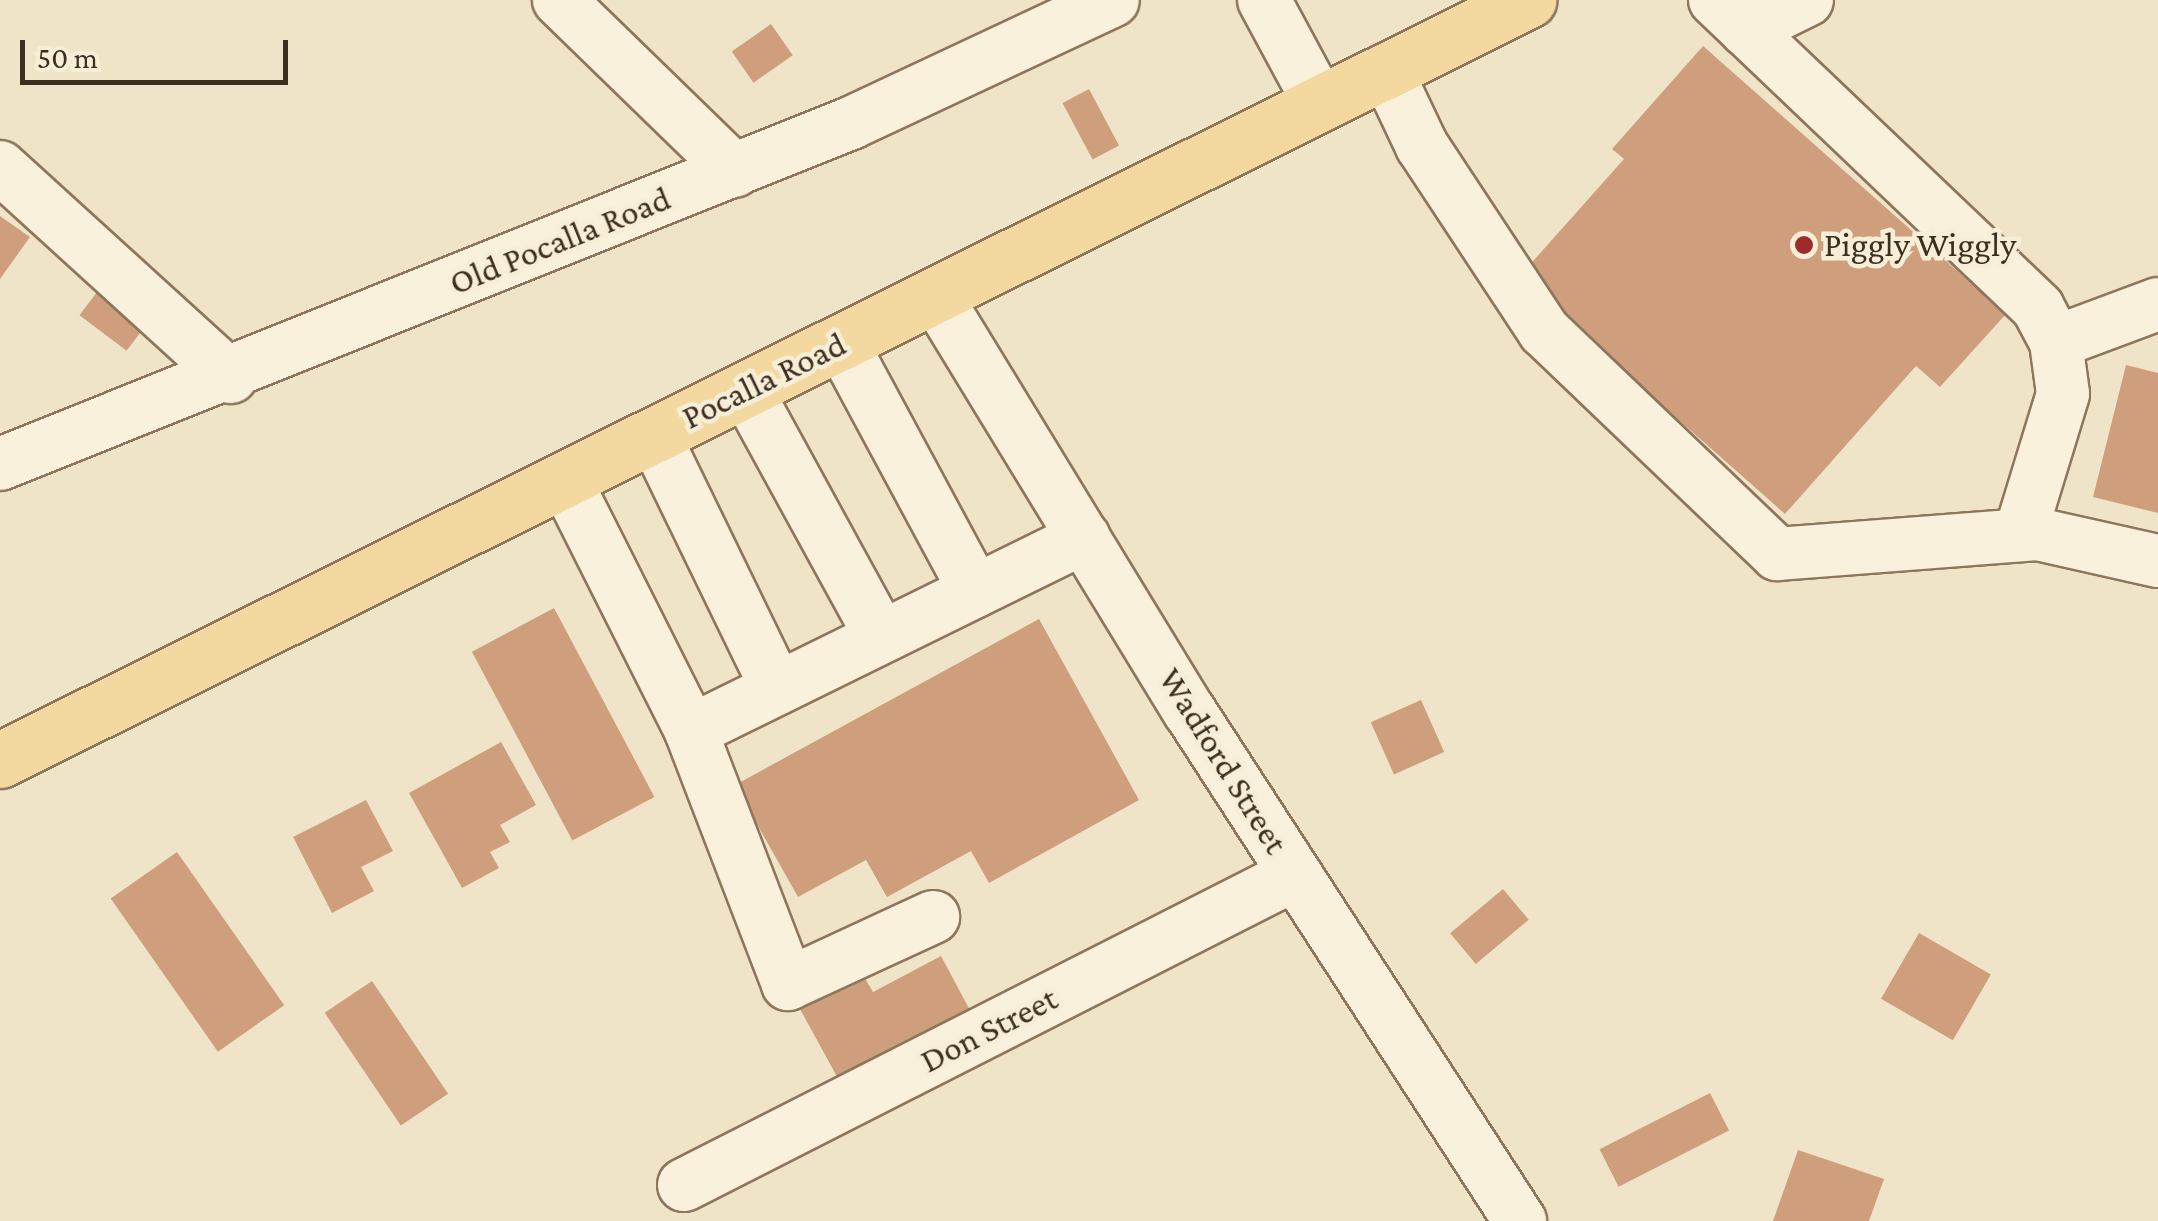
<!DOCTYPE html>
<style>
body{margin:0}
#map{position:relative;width:2158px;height:1221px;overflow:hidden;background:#f0e4c8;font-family:"Crimson Pro",serif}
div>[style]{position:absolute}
.building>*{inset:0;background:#cf9f7d;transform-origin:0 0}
.roads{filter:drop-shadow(2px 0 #8d765c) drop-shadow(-2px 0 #8d765c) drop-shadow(0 2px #8d765c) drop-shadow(0 -2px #8d765c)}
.minor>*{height:52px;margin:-26px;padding:0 26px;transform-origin:26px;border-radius:26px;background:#faf1dc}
.major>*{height:55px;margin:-27.5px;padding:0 27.5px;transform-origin:27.5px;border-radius:27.5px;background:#f3d9a0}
.dots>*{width:28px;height:28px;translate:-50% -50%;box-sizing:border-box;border:5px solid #f7eed8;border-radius:50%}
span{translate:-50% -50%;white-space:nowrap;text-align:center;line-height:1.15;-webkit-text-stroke:9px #f7eed8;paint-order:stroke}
.street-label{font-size:35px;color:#3d2e20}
.poi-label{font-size:35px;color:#3d2e20}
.left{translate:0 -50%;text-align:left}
.scale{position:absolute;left:20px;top:40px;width:268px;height:45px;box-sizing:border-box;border:5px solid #3d2e20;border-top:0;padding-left:12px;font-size:30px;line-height:35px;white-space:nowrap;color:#3d2e20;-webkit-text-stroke:8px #f7eed8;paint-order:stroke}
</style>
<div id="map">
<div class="building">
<i style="left:771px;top:24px;width:38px;height:48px;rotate:55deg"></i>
<i style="clip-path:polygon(1703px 46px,2006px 314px,1940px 387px,1916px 366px,1785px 514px,1518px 278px,1624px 159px,1612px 149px)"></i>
<i style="left:1089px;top:89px;width:64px;height:30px;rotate:62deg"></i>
<i style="clip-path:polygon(0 216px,30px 237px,0 279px)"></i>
<i style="left:106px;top:280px;width:59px;height:44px;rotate:37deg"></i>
<i style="clip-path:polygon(2126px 365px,2158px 373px,2158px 513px,2093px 497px)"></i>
<i style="left:554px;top:608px;width:214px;height:93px;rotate:62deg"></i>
<i style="clip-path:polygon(1039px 619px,1139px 800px,989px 883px,971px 851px,887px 897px,866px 860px,798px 897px,735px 785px)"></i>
<i style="left:1421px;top:700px;width:57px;height:55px;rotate:66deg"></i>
<i style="clip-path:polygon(501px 742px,536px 805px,500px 825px,510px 842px,490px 852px,499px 868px,462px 888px,409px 793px)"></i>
<i style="clip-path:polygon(366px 800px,393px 851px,361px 867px,374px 891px,332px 913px,293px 837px)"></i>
<i style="left:177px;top:852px;width:187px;height:81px;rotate:55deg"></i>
<i style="left:1503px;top:889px;width:40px;height:69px;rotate:50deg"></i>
<i style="left:1919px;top:933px;width:83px;height:76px;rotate:30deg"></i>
<i style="clip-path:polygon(941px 956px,972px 1014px,841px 1084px,800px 1009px,863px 975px,873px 992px)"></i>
<i style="left:372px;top:981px;width:136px;height:57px;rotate:56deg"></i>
<i style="left:1710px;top:1093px;width:42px;height:124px;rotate:63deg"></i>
<i style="clip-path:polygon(1798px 1150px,1884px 1179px,1869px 1221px,1773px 1221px)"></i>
</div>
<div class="roads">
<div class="minor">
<i style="left:559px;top:0;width:245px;rotate:44.2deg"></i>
<i style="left:1264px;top:0;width:118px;rotate:61.7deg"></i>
<i style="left:1715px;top:0;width:446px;rotate:43.6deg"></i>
<i style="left:2038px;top:308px;width:38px;rotate:62deg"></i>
<i style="left:2056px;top:342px;width:52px;rotate:82.3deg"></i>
<i style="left:2063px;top:394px;width:147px;rotate:107deg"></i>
<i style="left:1746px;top:30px;width:68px;rotate:-26.2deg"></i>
<i style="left:1386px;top:70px;width:84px;rotate:64.7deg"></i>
<i style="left:1422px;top:146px;width:222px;rotate:56.6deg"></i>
<i style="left:1544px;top:331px;width:323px;rotate:43.7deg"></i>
<i style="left:1777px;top:554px;width:261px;rotate:-4.4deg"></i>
<i style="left:2037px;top:534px;width:124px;rotate:12.6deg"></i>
<i style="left:0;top:167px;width:312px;rotate:42.3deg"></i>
<i style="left:935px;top:295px;width:489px;rotate:58.6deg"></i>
<i style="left:1190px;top:712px;width:607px;rotate:57.04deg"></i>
<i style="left:841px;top:342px;width:283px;rotate:61.7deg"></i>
<i style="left:2056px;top:342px;width:109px;rotate:-20.4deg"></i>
<i style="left:746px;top:390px;width:281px;rotate:61.3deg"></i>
<i style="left:654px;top:435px;width:281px;rotate:64.1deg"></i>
<i style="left:0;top:464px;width:917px;rotate:-21.84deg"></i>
<i style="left:851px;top:123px;width:289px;rotate:-25.1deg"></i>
<i style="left:565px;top:480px;width:281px;rotate:63.3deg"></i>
<i style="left:691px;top:731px;width:438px;rotate:-26.2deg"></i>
<i style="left:691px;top:731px;width:271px;rotate:69deg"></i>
<i style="left:788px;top:984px;width:160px;rotate:-24.8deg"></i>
<i style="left:684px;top:1185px;width:684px;rotate:-26.94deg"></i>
</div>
<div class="major">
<i style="left:0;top:760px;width:1707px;rotate:-26.44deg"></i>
</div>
</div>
<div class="dots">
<i style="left:1804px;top:245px;background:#9e2a2b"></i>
</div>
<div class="street-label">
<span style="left:560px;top:241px;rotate:-22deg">Old Pocalla Road</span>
<span style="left:764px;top:381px;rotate:-26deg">Pocalla Road</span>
<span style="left:1223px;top:761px;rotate:58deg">Wadford Street</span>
<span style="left:989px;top:1030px;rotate:-27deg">Don Street</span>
</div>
<div class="poi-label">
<span class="left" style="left:1824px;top:245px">Piggly Wiggly</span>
</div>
<div class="scale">50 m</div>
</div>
